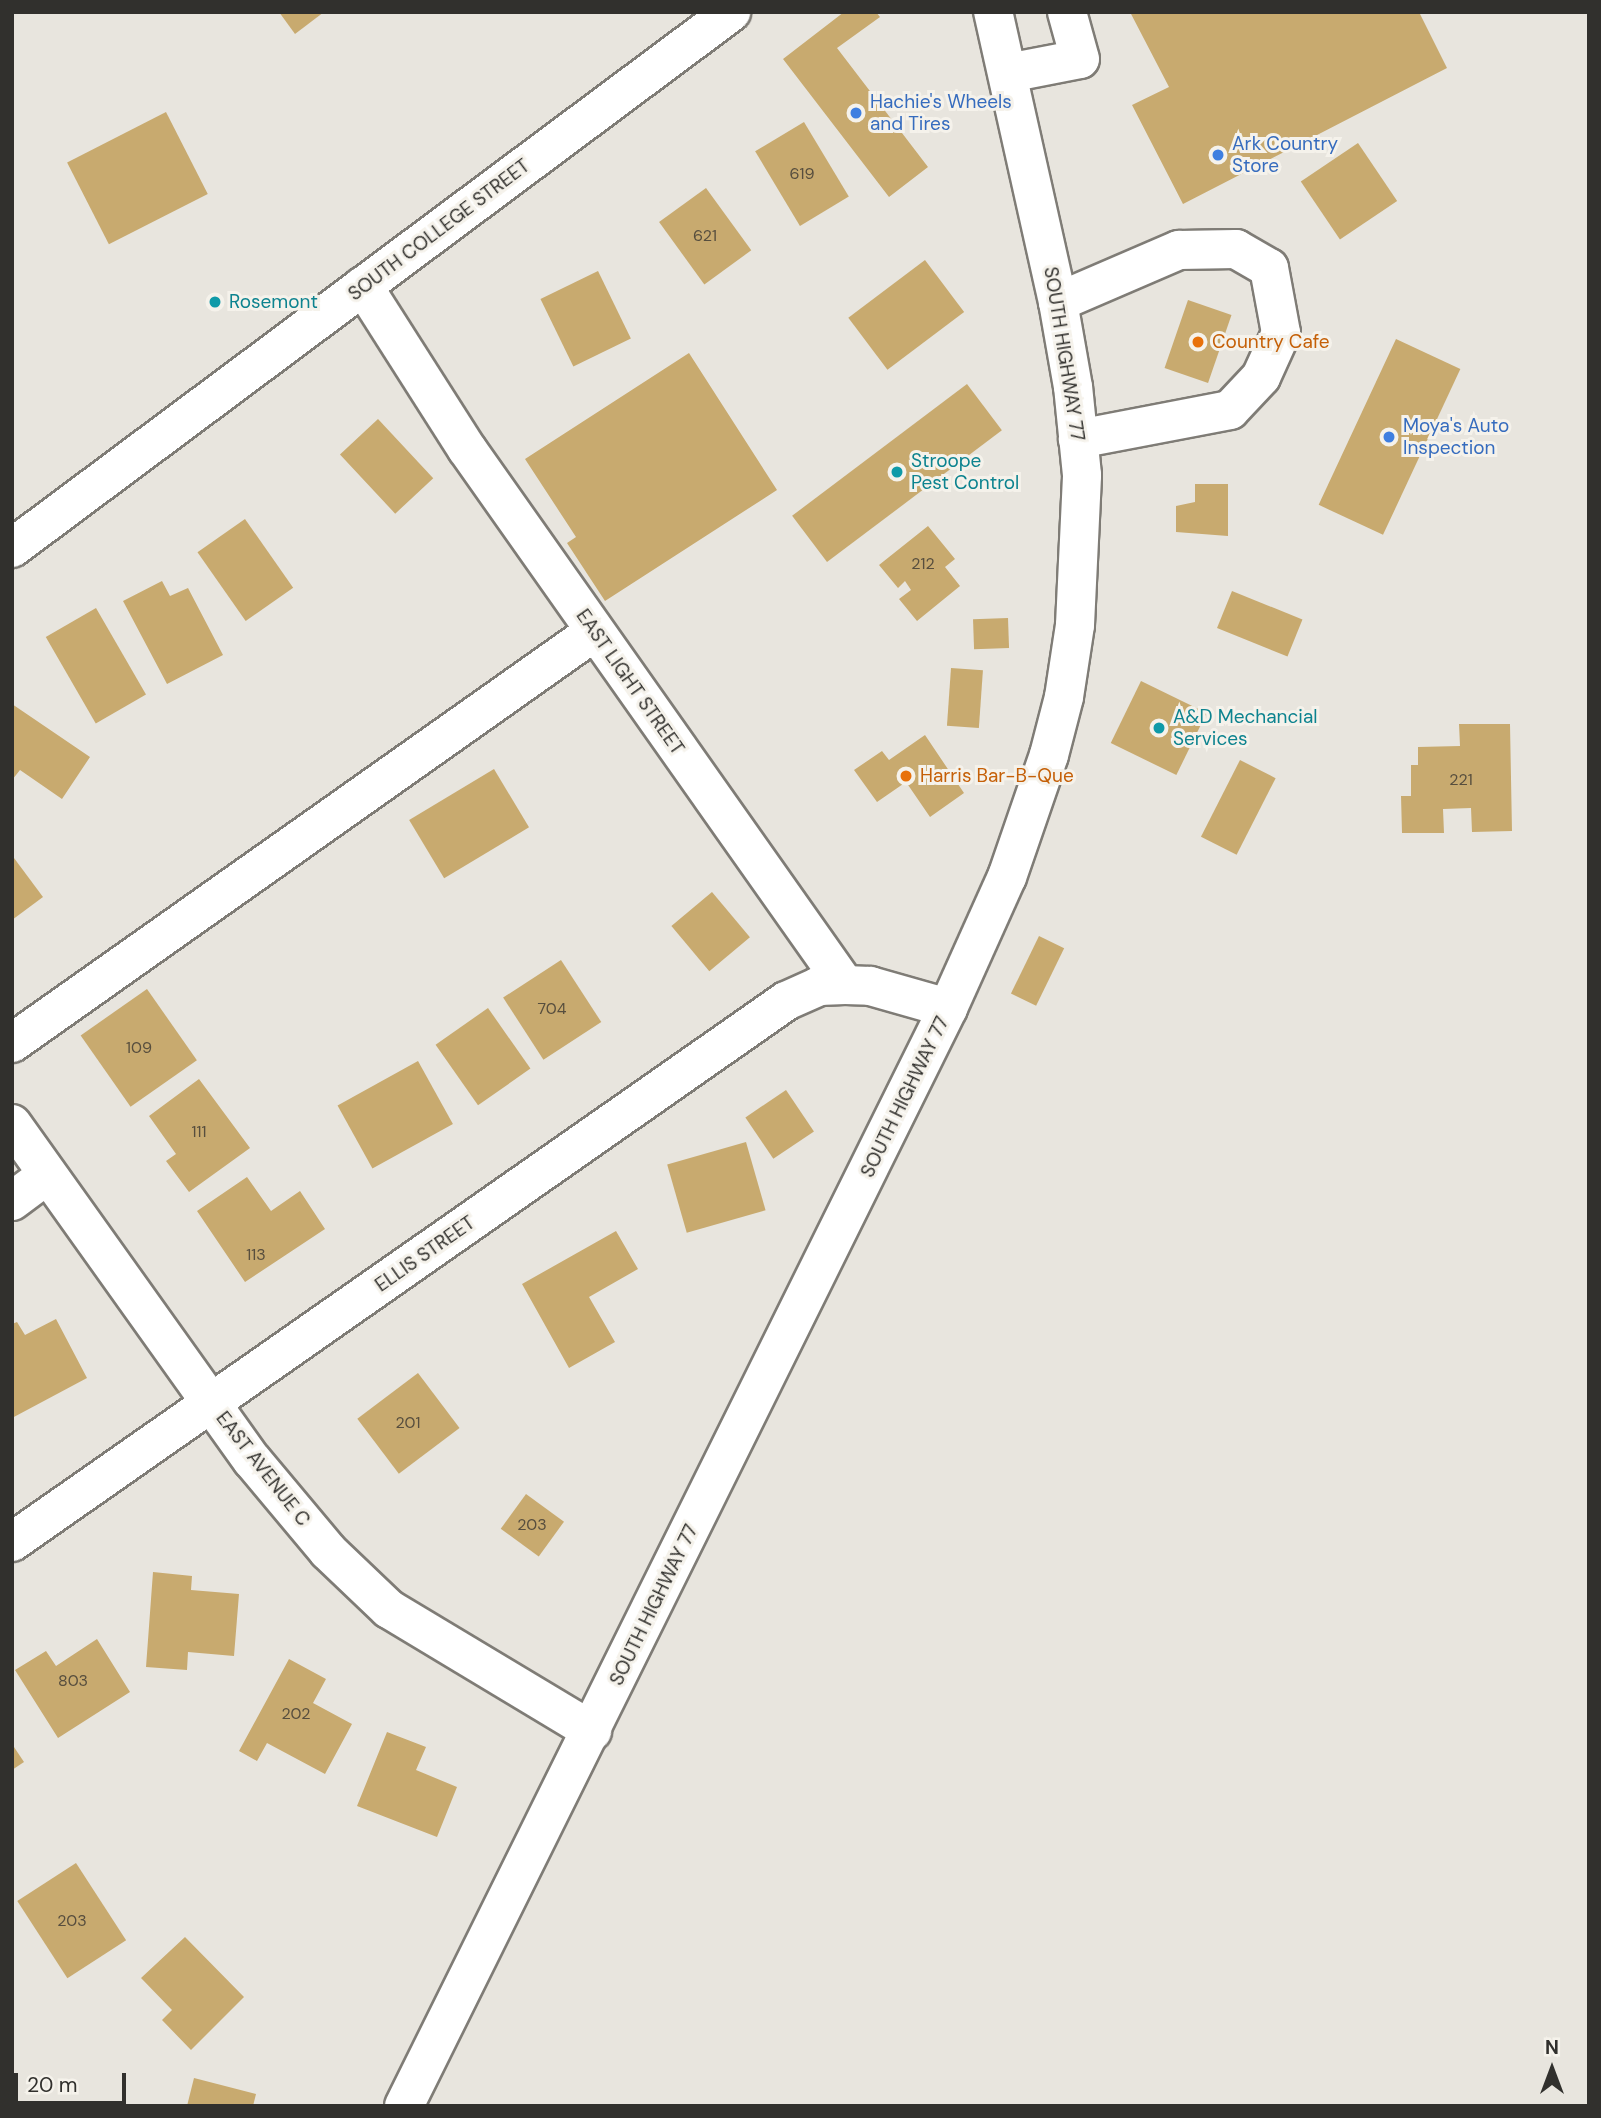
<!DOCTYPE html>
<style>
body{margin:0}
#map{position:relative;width:1601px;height:2118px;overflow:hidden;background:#e8e5de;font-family:"DM Sans",sans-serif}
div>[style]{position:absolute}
.building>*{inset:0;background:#c8aa6f;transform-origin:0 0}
.roads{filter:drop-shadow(2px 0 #7f7c76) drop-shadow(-2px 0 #7f7c76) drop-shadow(0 2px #7f7c76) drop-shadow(0 -2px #7f7c76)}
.minor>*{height:38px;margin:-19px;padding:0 19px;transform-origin:19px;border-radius:19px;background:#fff}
.major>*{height:38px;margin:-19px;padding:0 19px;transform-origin:19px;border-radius:19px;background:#fff}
.dots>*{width:19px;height:19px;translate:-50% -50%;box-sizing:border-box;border:4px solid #f5f2eb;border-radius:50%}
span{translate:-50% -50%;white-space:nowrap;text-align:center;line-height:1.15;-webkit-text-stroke:6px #f5f2eb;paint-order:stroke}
.number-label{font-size:16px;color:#574e3e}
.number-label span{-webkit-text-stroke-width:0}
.shop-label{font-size:19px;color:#366cbe}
.left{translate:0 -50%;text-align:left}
.street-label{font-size:19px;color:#31302d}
.culture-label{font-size:19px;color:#0d838f}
.food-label{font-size:19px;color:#c56008}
.frame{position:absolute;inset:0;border:14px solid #31302d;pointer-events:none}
.north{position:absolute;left:1517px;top:2034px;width:70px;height:70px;-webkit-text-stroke:5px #f5f2eb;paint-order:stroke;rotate:0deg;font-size:19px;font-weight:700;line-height:28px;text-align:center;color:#31302d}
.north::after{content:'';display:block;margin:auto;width:24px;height:32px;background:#31302d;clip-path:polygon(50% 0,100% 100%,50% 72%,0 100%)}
.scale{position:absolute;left:14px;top:2073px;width:112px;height:32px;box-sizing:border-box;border:4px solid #31302d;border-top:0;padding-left:9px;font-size:21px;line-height:24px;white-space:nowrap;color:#31302d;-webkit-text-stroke:5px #f5f2eb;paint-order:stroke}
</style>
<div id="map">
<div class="building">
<i style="clip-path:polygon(279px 12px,324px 12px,295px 34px)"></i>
<i style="clip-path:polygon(844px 12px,876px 12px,880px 17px,837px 48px,928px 167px,889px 197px,783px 59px)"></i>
<i style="clip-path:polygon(1130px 12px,1419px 12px,1447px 68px,1183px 204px,1132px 105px,1169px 87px)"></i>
<i style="left:166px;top:112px;width:92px;height:111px;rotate:63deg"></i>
<i style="left:804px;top:122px;width:87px;height:57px;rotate:59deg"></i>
<i style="left:1358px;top:143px;width:70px;height:69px;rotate:56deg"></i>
<i style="left:706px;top:188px;width:77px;height:58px;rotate:54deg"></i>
<i style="left:925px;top:260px;width:65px;height:96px;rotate:53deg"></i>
<i style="left:598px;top:271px;width:75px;height:64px;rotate:64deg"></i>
<i style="left:1188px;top:300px;width:46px;height:72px;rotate:19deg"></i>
<i style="left:1396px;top:339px;width:71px;height:183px;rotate:25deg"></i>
<i style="clip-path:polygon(689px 353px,777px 490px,605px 601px,567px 543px,576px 537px,525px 459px)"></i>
<i style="left:967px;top:384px;width:58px;height:219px;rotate:53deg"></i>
<i style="left:378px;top:419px;width:81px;height:52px;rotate:47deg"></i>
<i style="clip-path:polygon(1195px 484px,1228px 484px,1228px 536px,1176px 532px,1176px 506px,1195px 502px)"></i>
<i style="left:245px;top:519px;width:84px;height:58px;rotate:55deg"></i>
<i style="clip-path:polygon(928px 526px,955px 559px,945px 567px,960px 586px,917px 621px,899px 599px,911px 590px,905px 581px,898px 588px,879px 565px)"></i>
<i style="clip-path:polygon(162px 581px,170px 596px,188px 588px,223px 655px,167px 684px,123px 601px)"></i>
<i style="left:1232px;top:591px;width:76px;height:40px;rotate:22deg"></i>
<i style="left:96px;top:608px;width:100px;height:58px;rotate:60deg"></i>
<i style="left:1008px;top:618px;width:30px;height:35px;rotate:88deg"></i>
<i style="left:951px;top:668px;width:32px;height:58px;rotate:4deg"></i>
<i style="left:1141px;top:681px;width:73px;height:69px;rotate:26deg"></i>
<i style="clip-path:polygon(12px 704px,90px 757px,62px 799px,20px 770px,12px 780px)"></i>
<i style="clip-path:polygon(1459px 724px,1510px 724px,1512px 831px,1472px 832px,1471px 808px,1443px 809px,1444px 833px,1402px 833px,1401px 796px,1411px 796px,1411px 765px,1418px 765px,1418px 747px,1460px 746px)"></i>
<i style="clip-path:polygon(925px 735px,964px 793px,930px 817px,906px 782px,877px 802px,854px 770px,882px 751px,889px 760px)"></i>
<i style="left:1240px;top:760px;width:40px;height:86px;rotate:27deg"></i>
<i style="left:494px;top:769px;width:68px;height:99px;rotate:59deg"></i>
<i style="clip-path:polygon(14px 858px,43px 897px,12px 920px,12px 860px)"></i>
<i style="left:712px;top:892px;width:59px;height:53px;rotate:50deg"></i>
<i style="left:1039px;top:936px;width:28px;height:64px;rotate:26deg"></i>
<i style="left:561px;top:960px;width:74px;height:69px;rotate:57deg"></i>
<i style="left:147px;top:989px;width:87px;height:81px;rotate:55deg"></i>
<i style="left:488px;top:1008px;width:74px;height:64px;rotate:55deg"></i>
<i style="left:418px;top:1061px;width:72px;height:92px;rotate:61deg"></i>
<i style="clip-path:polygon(199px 1079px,250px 1148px,189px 1192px,166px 1161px,176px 1154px,149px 1116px)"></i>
<i style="left:786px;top:1090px;width:50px;height:49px;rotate:56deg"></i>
<i style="left:746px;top:1142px;width:71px;height:82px;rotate:74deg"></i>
<i style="clip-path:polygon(247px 1177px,271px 1211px,300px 1191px,325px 1229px,245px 1282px,197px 1211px)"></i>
<i style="clip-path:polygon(616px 1231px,638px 1269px,589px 1297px,615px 1342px,569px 1368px,522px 1284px)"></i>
<i style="clip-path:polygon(56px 1319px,87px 1378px,12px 1418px,12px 1324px,17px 1322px,25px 1335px)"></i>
<i style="left:418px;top:1373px;width:69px;height:76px;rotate:53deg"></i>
<i style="left:526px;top:1494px;width:47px;height:43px;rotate:36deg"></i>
<i style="clip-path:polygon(153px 1572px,192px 1576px,191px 1590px,239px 1594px,234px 1656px,188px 1652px,187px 1670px,146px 1667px)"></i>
<i style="clip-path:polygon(97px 1639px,130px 1692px,58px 1738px,15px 1670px,46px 1651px,56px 1666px)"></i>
<i style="clip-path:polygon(289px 1659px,326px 1679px,313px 1703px,352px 1724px,325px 1774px,267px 1743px,257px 1761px,239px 1751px)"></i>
<i style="clip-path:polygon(387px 1732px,426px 1747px,416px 1770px,457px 1787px,437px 1837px,357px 1806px)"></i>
<i style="clip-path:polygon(12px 1744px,24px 1762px,12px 1770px)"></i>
<i style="left:76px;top:1863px;width:92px;height:70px;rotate:57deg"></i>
<i style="clip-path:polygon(185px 1937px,244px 1997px,191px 2050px,162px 2020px,172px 2010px,141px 1978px)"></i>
<i style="clip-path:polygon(194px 2078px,256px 2094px,253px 2106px,187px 2106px)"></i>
</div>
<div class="roads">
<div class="minor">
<i style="left:1008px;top:73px;width:73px;rotate:-11deg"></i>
<i style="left:1080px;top:59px;width:49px;rotate:-105.5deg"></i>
<i style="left:363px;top:286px;width:193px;rotate:57.5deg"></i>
<i style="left:467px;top:449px;width:656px;rotate:54.81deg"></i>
<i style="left:845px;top:985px;width:25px;rotate:2deg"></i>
<i style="left:870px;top:986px;width:81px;rotate:15.8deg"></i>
<i style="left:1058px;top:302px;width:132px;rotate:-23.3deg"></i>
<i style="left:1179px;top:250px;width:57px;rotate:-1deg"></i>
<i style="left:1236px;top:249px;width:38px;rotate:30deg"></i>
<i style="left:1269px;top:268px;width:66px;rotate:79.5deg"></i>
<i style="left:1281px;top:333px;width:48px;rotate:114.4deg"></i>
<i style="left:1261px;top:377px;width:45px;rotate:133.2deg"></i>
<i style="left:1230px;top:410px;width:155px;rotate:169.2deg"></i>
<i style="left:12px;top:548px;width:897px;rotate:-36.7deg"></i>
<i style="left:12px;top:1043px;width:712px;rotate:-35.23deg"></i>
<i style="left:12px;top:1124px;width:413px;rotate:54.5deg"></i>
<i style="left:252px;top:1460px;width:119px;rotate:50.1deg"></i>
<i style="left:328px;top:1551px;width:84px;rotate:43.6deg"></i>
<i style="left:389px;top:1609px;width:237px;rotate:31deg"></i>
<i style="left:12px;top:1201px;width:44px;rotate:-36.6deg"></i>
<i style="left:12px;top:1542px;width:944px;rotate:-34.95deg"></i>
<i style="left:786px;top:1001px;width:36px;rotate:-24deg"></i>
<i style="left:819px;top:986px;width:26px;rotate:-2deg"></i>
</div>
<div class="major">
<i style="left:404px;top:2106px;width:1225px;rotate:-63.64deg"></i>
<i style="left:948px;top:1008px;width:144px;rotate:-65.8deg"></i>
<i style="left:1007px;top:877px;width:129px;rotate:-71deg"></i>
<i style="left:1049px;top:755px;width:60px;rotate:-75.5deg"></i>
<i style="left:1064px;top:697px;width:73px;rotate:-81.3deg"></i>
<i style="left:1075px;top:625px;width:150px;rotate:-87.3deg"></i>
<i style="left:1082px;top:475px;width:88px;rotate:-95.8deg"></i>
<i style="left:1073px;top:387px;width:86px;rotate:-100deg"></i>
<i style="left:1058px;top:302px;width:297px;rotate:-102.6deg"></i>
</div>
</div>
<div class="dots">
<i style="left:856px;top:113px;background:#3f7fe0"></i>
<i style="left:1218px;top:155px;background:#3f7fe0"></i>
<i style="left:215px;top:302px;background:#0f9aa8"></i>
<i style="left:1198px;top:342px;background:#e8710a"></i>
<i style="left:1389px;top:437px;background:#3f7fe0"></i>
<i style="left:897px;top:472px;background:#0f9aa8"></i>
<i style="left:1159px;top:728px;background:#0f9aa8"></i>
<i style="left:906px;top:776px;background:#e8710a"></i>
</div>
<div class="number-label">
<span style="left:802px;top:174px">619</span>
<span style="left:705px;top:236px">621</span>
<span style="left:923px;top:564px">212</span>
<span style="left:1461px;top:780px">221</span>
<span style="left:552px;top:1009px">704</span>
<span style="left:139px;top:1048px">109</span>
<span style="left:199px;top:1132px">111</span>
<span style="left:256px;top:1255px">113</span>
<span style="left:408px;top:1423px">201</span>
<span style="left:532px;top:1525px">203</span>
<span style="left:73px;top:1681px">803</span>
<span style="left:296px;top:1714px">202</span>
<span style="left:72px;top:1921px">203</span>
</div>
<div class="shop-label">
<span class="left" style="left:870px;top:113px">Hachie's Wheels<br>and Tires</span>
<span class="left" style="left:1232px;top:155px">Ark Country<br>Store</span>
<span class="left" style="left:1403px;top:437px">Moya's Auto<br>Inspection</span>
</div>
<div class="street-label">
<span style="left:439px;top:230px;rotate:-37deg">SOUTH COLLEGE STREET</span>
<span style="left:1064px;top:354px;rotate:81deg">SOUTH HIGHWAY 77</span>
<span style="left:630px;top:682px;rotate:55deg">EAST LIGHT STREET</span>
<span style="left:905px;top:1097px;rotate:-64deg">SOUTH HIGHWAY 77</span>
<span style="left:425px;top:1254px;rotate:-35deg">ELLIS STREET</span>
<span style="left:263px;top:1469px;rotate:52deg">EAST AVENUE C</span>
<span style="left:654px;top:1605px;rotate:-64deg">SOUTH HIGHWAY 77</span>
</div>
<div class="culture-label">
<span class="left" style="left:229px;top:302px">Rosemont</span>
<span class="left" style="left:911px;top:472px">Stroope<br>Pest Control</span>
<span class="left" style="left:1173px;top:728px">A&amp;D Mechancial<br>Services</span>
</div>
<div class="food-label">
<span class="left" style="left:1212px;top:342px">Country Cafe</span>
<span class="left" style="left:920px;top:776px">Harris Bar-B-Que</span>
</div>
<div class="frame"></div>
<div class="north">N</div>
<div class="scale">20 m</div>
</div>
